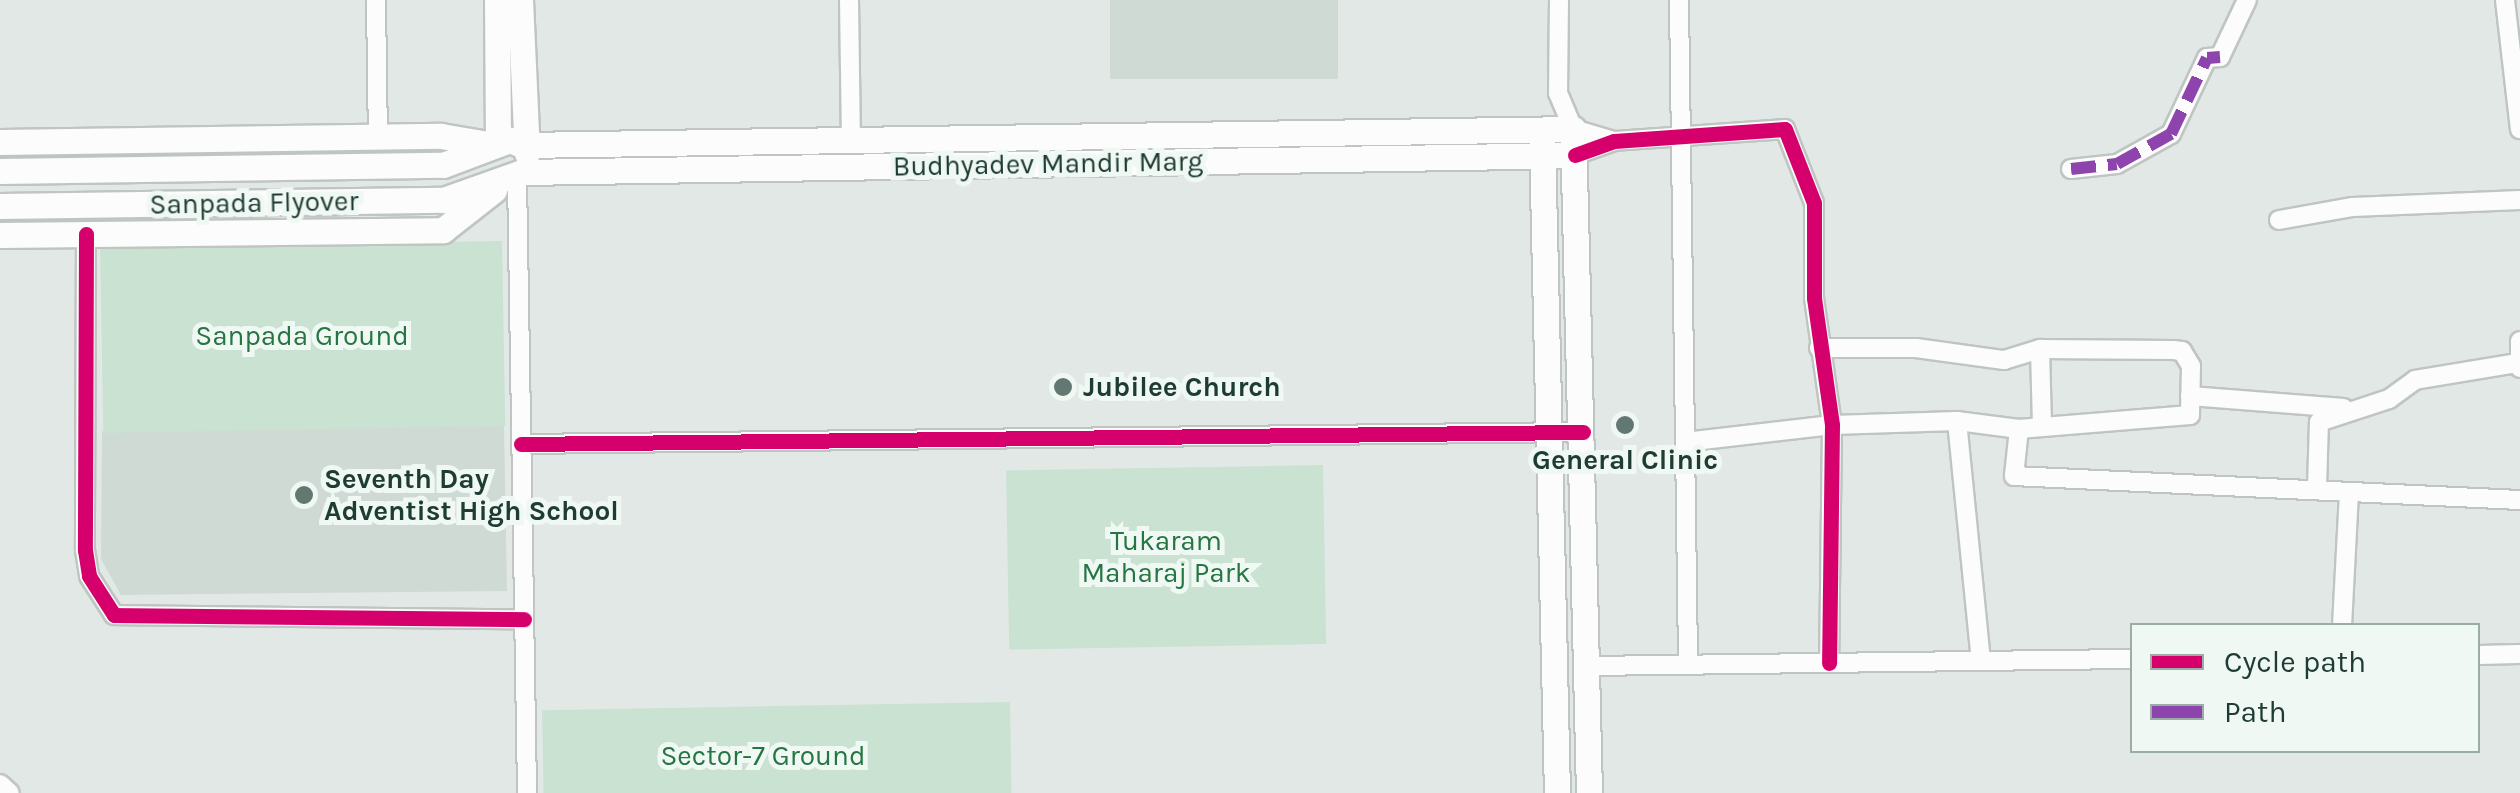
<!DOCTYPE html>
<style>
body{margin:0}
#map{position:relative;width:2520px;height:793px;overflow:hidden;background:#e2e8e5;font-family:Karla,sans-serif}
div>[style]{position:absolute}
.built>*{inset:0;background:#cfdad5;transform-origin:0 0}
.green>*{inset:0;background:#cae2d1;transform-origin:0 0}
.roads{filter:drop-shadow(2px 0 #bfc5c2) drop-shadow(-2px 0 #bfc5c2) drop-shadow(0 2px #bfc5c2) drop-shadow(0 -2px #bfc5c2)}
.street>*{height:18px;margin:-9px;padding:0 9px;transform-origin:9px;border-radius:9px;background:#fbfcfb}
.secondary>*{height:25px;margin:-12.5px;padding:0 12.5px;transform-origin:12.5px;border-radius:12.5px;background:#fbfcfb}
.quiet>*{height:12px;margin-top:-6px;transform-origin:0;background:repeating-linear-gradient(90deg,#8e44ad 0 25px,transparent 0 37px)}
.cycleway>*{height:15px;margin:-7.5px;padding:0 7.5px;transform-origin:7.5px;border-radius:7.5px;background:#d6006c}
.dots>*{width:28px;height:28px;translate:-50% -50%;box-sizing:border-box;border:5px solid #eff8f3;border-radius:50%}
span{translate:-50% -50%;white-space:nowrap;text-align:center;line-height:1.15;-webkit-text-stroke:10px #eff8f3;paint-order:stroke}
.street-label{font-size:28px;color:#1f3c34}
.park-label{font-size:28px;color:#267644}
.poi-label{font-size:28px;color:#1f3c34;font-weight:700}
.left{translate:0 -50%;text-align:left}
.legend{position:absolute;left:2130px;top:623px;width:350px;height:130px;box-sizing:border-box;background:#eff8f3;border:2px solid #9cada7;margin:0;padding:12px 18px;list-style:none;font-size:30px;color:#1f3c34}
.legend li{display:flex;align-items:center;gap:20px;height:50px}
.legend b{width:50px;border:2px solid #9cada7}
</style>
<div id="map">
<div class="built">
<i style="left:1110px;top:0;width:228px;height:79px"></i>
<i style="clip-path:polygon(504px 426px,507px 591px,121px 595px,101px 559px,102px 431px)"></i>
</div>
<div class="green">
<i style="left:502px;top:241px;width:185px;height:402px;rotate:89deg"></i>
<i style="left:1323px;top:465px;width:179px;height:317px;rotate:89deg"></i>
<i style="left:1010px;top:702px;width:91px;height:468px;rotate:89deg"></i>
</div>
<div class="roads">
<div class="street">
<i style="left:376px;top:0;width:137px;rotate:89.2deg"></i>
<i style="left:849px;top:0;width:140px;rotate:89.2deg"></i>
<i style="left:1559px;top:0;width:93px;rotate:90.6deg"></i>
<i style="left:1558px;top:93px;width:39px;rotate:67deg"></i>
<i style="left:1573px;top:129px;width:43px;rotate:16.3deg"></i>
<i style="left:1679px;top:0;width:665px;rotate:89.22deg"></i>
<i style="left:2505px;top:0;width:130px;rotate:83.4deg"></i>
<i style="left:1575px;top:155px;width:41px;rotate:-19.7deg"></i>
<i style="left:1614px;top:141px;width:171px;rotate:-4deg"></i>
<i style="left:1785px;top:129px;width:79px;rotate:68.6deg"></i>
<i style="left:1814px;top:203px;width:95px;rotate:90deg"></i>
<i style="left:1814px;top:298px;width:128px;rotate:81.9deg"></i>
<i style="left:1832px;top:425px;width:238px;rotate:90.7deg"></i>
<i style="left:2071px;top:169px;width:46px;rotate:-6.2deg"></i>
<i style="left:2117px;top:164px;width:62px;rotate:-29.1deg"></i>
<i style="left:2171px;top:134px;width:84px;rotate:-64.7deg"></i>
<i style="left:2207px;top:58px;width:13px;rotate:-4deg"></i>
<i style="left:2220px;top:57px;width:63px;rotate:-64.7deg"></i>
<i style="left:517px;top:176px;width:617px;rotate:89.07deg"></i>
<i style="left:2279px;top:220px;width:75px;rotate:-10deg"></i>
<i style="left:2353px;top:207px;width:167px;rotate:-2.4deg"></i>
<i style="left:86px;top:234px;width:316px;rotate:90.2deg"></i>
<i style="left:85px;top:550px;width:26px;rotate:81deg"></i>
<i style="left:89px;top:576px;width:46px;rotate:57.3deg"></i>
<i style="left:114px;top:615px;width:410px;rotate:0.6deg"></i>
<i style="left:2520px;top:341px;width:27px;rotate:90deg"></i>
<i style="left:1819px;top:348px;width:97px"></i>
<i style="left:1916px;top:348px;width:89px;rotate:7.8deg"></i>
<i style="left:2004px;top:360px;width:38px;rotate:-17deg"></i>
<i style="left:2040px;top:349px;width:133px;rotate:0.4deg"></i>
<i style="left:2173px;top:350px;width:9px;rotate:6deg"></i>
<i style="left:2182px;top:351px;width:17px;rotate:59deg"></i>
<i style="left:2191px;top:366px;width:49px;rotate:91.2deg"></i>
<i style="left:2190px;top:415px;width:172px;rotate:175.3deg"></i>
<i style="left:2019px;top:429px;width:63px;rotate:-172.6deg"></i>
<i style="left:2040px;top:349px;width:78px;rotate:88.5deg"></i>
<i style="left:2190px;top:396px;width:154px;rotate:4.5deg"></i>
<i style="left:2019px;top:429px;width:47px;rotate:96.1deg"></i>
<i style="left:2014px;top:476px;width:507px;rotate:2.72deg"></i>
<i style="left:1685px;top:442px;width:148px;rotate:-6.6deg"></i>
<i style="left:1832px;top:425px;width:125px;rotate:-1.8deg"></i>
<i style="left:1957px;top:421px;width:241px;rotate:84.3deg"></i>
<i style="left:521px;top:444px;width:1062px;rotate:-0.65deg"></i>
<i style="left:2317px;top:488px;width:66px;rotate:-88.3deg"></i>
<i style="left:2319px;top:422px;width:74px;rotate:-18.2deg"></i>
<i style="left:2389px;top:399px;width:32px;rotate:-36deg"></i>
<i style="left:2415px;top:380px;width:103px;rotate:-9.5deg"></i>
<i style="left:2342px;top:626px;width:134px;rotate:-87deg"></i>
<i style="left:2478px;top:655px;width:42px;rotate:-1.4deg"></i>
<i style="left:1587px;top:666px;width:545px;rotate:-0.74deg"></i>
<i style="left:0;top:784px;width:13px;rotate:42deg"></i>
</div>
<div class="secondary">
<i style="left:497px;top:0;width:143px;rotate:89.6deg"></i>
<i style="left:520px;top:0;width:153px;rotate:87.4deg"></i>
<i style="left:0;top:142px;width:441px;rotate:-0.8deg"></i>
<i style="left:441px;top:136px;width:54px;rotate:9.6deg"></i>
<i style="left:1542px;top:143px;width:650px;rotate:88.68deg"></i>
<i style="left:0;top:171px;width:443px;rotate:-0.8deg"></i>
<i style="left:443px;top:165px;width:72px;rotate:-20.5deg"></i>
<i style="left:510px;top:140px;width:13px;rotate:23deg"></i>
<i style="left:522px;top:145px;width:1051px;rotate:-0.87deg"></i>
<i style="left:1573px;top:129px;width:664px;rotate:88.62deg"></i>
<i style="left:0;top:206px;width:443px;rotate:-0.8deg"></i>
<i style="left:443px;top:200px;width:84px;rotate:-19.5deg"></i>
<i style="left:522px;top:172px;width:1053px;rotate:-0.92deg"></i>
<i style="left:0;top:235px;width:443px;rotate:-0.6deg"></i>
<i style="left:443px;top:230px;width:65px;rotate:-38.1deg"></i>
</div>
</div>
<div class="quiet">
<i style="left:2071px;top:169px;width:46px;rotate:-6.2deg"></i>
<i style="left:2117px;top:164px;width:62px;rotate:-29.1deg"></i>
<i style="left:2171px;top:134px;width:84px;rotate:-64.7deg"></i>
<i style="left:2207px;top:58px;width:13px;rotate:-4deg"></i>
</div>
<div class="cycleway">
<i style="left:1575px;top:155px;width:41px;rotate:-19.7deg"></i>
<i style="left:1614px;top:141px;width:171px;rotate:-4deg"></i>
<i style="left:1785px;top:129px;width:79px;rotate:68.6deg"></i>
<i style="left:1814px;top:203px;width:95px;rotate:90deg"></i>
<i style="left:1814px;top:298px;width:128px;rotate:81.9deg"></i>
<i style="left:1832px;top:425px;width:238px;rotate:90.7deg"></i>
<i style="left:86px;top:234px;width:316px;rotate:90.2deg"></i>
<i style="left:85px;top:550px;width:26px;rotate:81deg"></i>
<i style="left:89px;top:576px;width:46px;rotate:57.3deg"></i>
<i style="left:114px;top:615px;width:410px;rotate:0.6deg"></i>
<i style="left:521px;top:444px;width:1062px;rotate:-0.65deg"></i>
</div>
<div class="dots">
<i style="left:1063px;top:387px;background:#637872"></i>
<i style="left:1625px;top:425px;background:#637872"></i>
<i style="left:304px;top:495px;background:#637872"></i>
</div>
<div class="street-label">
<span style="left:1048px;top:164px;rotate:-1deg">Budhyadev Mandir Marg</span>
<span style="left:254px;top:203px;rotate:-1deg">Sanpada Flyover</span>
</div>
<div class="park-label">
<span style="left:302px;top:336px">Sanpada Ground</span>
<span style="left:1166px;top:557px">Tukaram<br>Maharaj Park</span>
<span style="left:763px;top:756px">Sector-7 Ground</span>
</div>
<div class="poi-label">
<span class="left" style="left:1083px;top:387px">Jubilee Church</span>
<span style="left:1625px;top:460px">General Clinic</span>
<span class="left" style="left:324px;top:495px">Seventh Day<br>Adventist High School</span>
</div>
<ul class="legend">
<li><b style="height:12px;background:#d6006c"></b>Cycle path</li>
<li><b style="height:12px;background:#8e44ad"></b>Path</li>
</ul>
</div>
